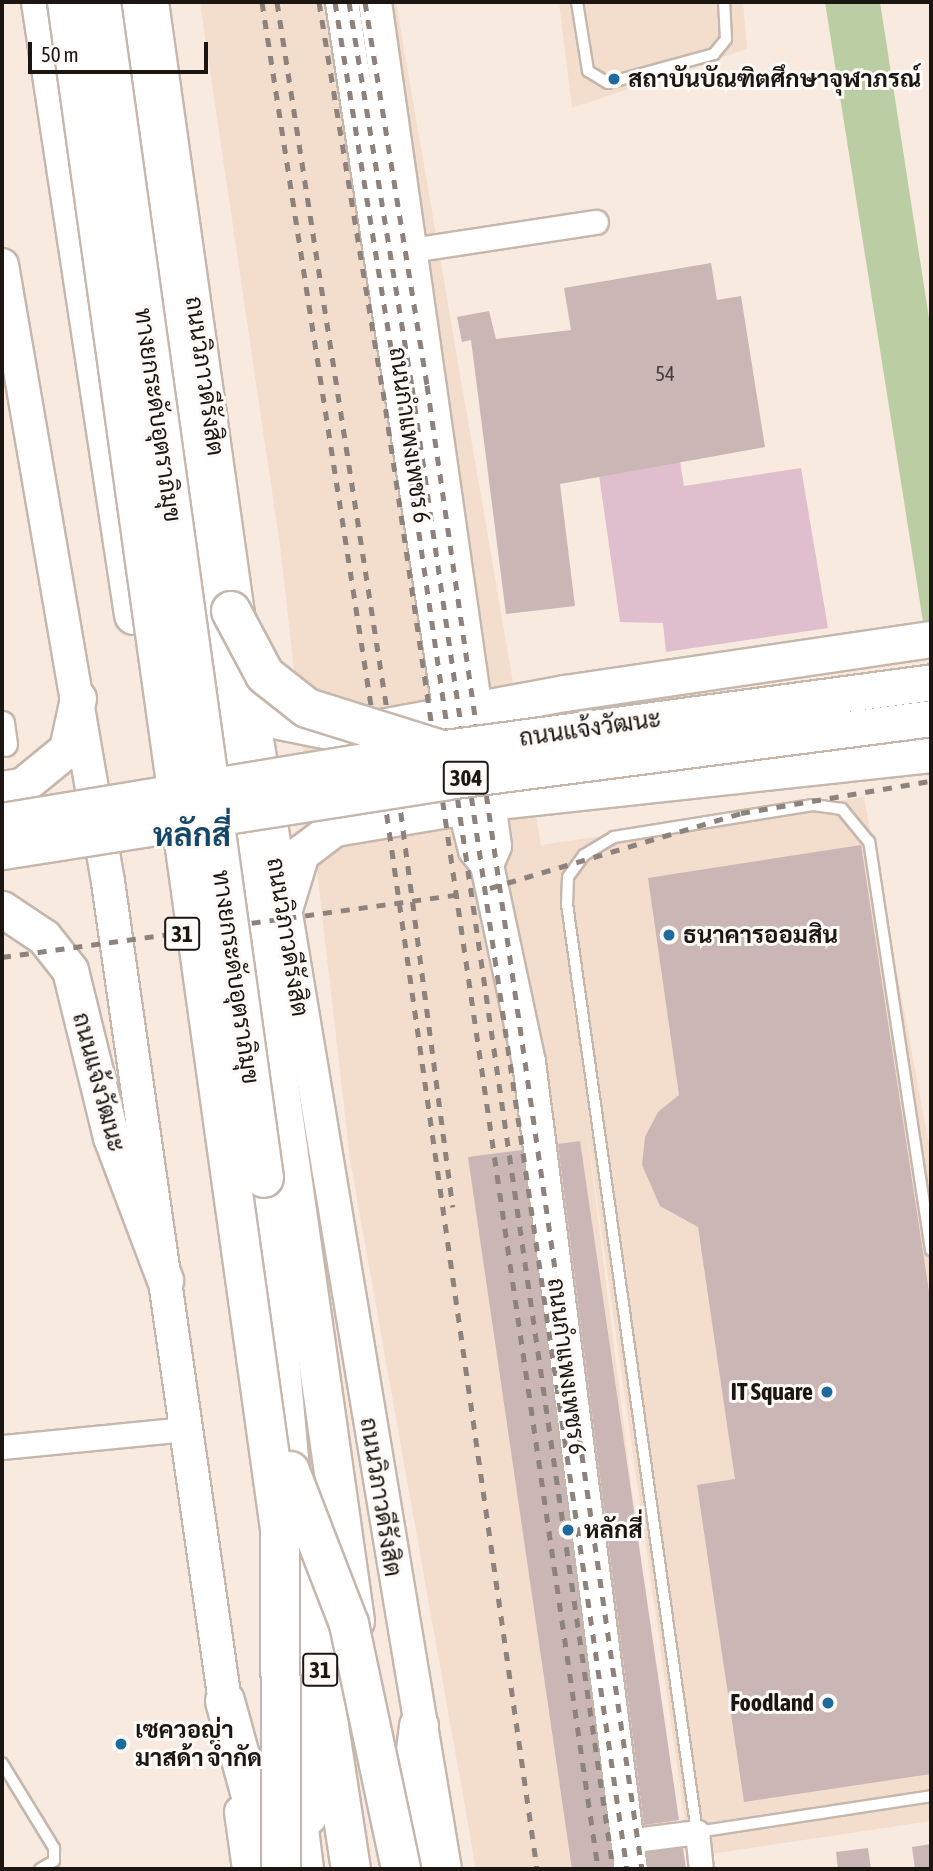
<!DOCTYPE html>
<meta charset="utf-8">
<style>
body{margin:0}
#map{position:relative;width:933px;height:1871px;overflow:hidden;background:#f9eadf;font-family:"Asap Condensed",Sarabun,sans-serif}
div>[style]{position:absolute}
.built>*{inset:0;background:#f3ddcd}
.green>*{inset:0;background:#dfbece}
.water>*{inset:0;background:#bbcda3}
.building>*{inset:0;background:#c9b6b5}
.roads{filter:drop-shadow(2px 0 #c6b7ad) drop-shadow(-2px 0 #c6b7ad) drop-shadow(0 2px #c6b7ad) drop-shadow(0 -2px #c6b7ad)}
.lane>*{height:10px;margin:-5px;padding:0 5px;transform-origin:5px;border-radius:5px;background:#fff}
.street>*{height:23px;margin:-11.5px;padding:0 11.5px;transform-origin:11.5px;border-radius:11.5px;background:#fff}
.secondary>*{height:32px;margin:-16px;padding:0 16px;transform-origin:16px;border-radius:16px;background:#fff}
.primary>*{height:35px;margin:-17.5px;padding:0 17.5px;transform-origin:17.5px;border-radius:17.5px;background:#fff}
.highway>*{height:38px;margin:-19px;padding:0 19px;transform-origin:19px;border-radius:19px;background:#fff}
.rail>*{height:5px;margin-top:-2.5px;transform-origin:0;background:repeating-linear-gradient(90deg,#8d837c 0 9px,transparent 0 18px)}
.bridges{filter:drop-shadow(2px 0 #c6b7ad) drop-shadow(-2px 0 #c6b7ad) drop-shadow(0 2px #c6b7ad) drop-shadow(0 -2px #c6b7ad)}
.primary-bridge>*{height:35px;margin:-17.5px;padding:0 17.5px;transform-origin:17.5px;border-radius:17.5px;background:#fff}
.highway-bridge>*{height:38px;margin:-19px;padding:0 19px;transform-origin:19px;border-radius:19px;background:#fff}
.dots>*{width:19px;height:19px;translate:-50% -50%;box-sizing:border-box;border:4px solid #fdfaf7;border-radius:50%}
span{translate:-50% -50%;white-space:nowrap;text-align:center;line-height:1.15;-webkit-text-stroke:6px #fdfaf7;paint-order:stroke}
.number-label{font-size:21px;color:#463e3b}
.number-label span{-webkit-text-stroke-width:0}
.shield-label span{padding:2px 5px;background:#fdfaf7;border:2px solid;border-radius:5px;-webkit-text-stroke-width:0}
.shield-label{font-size:23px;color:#1b1612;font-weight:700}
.poi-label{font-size:24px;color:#1b1612;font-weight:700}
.left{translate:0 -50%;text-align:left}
.right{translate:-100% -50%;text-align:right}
.street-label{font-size:24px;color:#1b1612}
.district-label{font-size:32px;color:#14486b;font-weight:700}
.frame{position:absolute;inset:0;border:4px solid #1b1612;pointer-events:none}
.scale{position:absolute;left:28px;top:42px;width:180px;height:32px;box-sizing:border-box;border:4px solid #1b1612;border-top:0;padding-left:9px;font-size:21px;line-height:24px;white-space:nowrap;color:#1b1612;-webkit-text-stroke:5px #fdfaf7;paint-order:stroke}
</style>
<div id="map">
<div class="built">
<i style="clip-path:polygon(200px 2px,396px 2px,541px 845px,864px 797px,931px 1154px,931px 1821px,690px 1857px,586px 1122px,679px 1869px,476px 1869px,350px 1159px,280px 546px)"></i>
<i style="clip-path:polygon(559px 2px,743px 2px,747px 49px,572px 108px)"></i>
</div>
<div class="green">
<i style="clip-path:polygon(680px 461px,684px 486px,801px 468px,828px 628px,666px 652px,663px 623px,620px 622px,599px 475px)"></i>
</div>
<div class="water">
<i style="clip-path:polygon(825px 2px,880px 2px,931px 331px,931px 672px)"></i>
</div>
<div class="building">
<i style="clip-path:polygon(711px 263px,717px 300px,741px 296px,765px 447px,560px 484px,575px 606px,506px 614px,471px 340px,462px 342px,457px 317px,489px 311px,496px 339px,571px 330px,564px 288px)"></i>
<i style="clip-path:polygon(861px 845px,931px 1305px,931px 1774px,744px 1802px,697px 1485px,735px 1479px,698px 1227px,660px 1206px,642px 1165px,645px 1137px,658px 1112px,679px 1095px,648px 878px)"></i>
<i style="clip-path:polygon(580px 1141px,679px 1820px,644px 1825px,558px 1144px)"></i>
<i style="clip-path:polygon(522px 1150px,613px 1869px,572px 1869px,468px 1157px)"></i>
<i style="clip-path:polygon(931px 1844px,931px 1869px,915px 1869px,912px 1847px)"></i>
<i style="clip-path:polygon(683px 1848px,686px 1869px,649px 1869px,647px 1852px)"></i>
<i style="clip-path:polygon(868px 1848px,871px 1869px,838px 1869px,836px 1852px)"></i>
</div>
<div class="roads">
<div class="lane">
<i style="left:577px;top:2px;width:70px;rotate:80.9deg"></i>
<i style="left:588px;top:71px;width:23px;rotate:31deg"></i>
<i style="left:608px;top:83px;width:110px;rotate:-15.3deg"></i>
<i style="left:714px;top:54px;width:19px;rotate:-51deg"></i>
<i style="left:726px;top:39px;width:37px;rotate:-93deg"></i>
<i style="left:931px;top:1250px;width:413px;rotate:-98.6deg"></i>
<i style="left:869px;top:842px;width:43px;rotate:-129.3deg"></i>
<i style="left:842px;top:809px;width:29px;rotate:-172deg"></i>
<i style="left:813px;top:805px;width:202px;rotate:170.9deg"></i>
<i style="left:614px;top:837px;width:35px;rotate:149deg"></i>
<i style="left:584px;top:855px;width:27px;rotate:126deg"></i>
<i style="left:568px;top:877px;width:27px;rotate:92deg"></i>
<i style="left:567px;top:904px;width:937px;rotate:82.03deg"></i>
<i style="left:697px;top:1832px;width:237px;rotate:-8.7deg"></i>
<i style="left:2px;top:1763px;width:100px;rotate:58.5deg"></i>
<i style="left:54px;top:1848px;width:13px;rotate:90deg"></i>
<i style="left:54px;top:1861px;width:16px;rotate:150deg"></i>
</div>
<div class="street">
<i style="left:412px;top:250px;width:186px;rotate:-8.7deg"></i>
<i style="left:2px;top:723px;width:21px;rotate:82deg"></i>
<i style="left:2px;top:1447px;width:186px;rotate:-5.6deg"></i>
<i style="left:627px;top:1841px;width:71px;rotate:-7.3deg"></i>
<i style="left:697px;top:1832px;width:37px;rotate:84deg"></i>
</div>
<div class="secondary">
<i style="left:152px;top:2px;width:639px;rotate:82deg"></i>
<i style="left:342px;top:2px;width:814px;rotate:81.38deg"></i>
<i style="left:464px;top:807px;width:44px;rotate:75.7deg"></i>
<i style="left:475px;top:850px;width:19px;rotate:51deg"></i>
<i style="left:487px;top:865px;width:201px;rotate:78deg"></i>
<i style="left:529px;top:1062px;width:813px;rotate:82.8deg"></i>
<i style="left:375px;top:2px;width:808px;rotate:81.89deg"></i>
<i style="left:489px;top:802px;width:44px;rotate:82.2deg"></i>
<i style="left:495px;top:846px;width:21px;rotate:113deg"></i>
<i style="left:2px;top:265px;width:626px;rotate:80.25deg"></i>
<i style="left:108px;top:882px;width:850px;rotate:81.88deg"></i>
<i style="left:247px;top:680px;width:1205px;rotate:80.55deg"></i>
<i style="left:241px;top:1812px;width:58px;rotate:82deg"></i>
</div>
<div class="primary">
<i style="left:249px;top:693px;width:41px;rotate:43deg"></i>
<i style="left:279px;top:721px;width:65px;rotate:11.5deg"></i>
<i style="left:343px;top:734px;width:226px;rotate:-10.5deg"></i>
<i style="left:565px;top:693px;width:370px;rotate:-8.4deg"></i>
<i style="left:2px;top:789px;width:20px;rotate:-9deg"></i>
<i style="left:22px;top:786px;width:58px;rotate:-39.4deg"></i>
<i style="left:67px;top:749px;width:52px;rotate:-77.8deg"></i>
<i style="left:2px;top:909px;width:50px;rotate:33.7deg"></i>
<i style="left:44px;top:937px;width:42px;rotate:51.8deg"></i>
<i style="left:70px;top:970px;width:172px;rotate:76.2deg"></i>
<i style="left:111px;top:1137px;width:153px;rotate:69.3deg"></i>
<i style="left:283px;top:912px;width:62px;rotate:-73deg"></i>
<i style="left:301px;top:853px;width:41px;rotate:-37.1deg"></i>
<i style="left:334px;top:828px;width:157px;rotate:-9.5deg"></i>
<i style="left:489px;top:802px;width:445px;rotate:-6.2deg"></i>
</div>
<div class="highway">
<i style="left:41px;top:2px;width:620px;rotate:81.37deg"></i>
<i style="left:126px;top:2px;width:1635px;rotate:81.95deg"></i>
<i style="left:264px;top:1178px;width:294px;rotate:84.9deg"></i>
<i style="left:290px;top:1471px;width:403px;rotate:81.3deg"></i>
<i style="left:295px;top:1680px;width:136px;rotate:84.5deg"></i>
<i style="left:225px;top:1701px;width:174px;rotate:74.7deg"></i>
<i style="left:419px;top:1726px;width:59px;rotate:96.8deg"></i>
<i style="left:412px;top:1785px;width:84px;rotate:84.6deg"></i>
<i style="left:294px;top:1788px;width:82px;rotate:83deg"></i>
</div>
</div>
<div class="rail">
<i style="left:262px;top:2px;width:732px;rotate:81.19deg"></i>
<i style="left:374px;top:725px;width:1156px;rotate:81.89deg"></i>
<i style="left:277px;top:2px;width:730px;rotate:81.17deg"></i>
<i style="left:389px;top:723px;width:488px;rotate:82.5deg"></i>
<i style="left:319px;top:2px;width:394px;rotate:80.7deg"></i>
<i style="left:383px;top:391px;width:1494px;rotate:81.72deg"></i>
<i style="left:335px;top:2px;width:392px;rotate:80.8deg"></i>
<i style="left:398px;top:389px;width:1496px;rotate:81.73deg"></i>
<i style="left:349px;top:2px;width:390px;rotate:80.7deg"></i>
<i style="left:412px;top:387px;width:1498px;rotate:81.75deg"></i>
<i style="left:365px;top:2px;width:388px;rotate:80.8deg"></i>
<i style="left:427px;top:385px;width:1499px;rotate:81.76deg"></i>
<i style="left:490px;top:888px;width:262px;rotate:-16.6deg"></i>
<i style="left:741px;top:813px;width:193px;rotate:-9.6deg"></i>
<i style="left:2px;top:957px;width:465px;rotate:-7.8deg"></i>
</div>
<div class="bridges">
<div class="primary-bridge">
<i style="left:2px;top:821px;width:442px;rotate:-9.4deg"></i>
<i style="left:438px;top:749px;width:498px;rotate:-7.7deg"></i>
<i style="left:2px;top:851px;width:450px;rotate:-8.9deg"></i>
<i style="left:447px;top:781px;width:488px;rotate:-7.4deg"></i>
</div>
<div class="highway-bridge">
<i style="left:67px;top:2px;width:1542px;rotate:82.06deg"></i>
<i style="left:280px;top:1529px;width:340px;rotate:89.8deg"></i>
<i style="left:101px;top:2px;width:1187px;rotate:82.11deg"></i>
<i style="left:231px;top:611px;width:72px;rotate:62deg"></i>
<i style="left:265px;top:675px;width:53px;rotate:38.2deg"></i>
<i style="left:307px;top:708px;width:137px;rotate:17.4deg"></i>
<i style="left:290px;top:1471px;width:164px;rotate:68.9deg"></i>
<i style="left:349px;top:1624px;width:250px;rotate:78deg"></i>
</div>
</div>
<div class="dots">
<i style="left:614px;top:79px;background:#1d6b9d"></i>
<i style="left:669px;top:935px;background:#1d6b9d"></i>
<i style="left:827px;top:1392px;background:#1d6b9d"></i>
<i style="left:568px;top:1530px;background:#1d6b9d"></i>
<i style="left:828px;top:1703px;background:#1d6b9d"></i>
<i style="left:121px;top:1744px;background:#1d6b9d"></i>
</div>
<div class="number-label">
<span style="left:665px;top:373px">54</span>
</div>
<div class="shield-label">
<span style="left:466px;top:778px">304</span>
<span style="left:182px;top:934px">31</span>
<span style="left:320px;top:1670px">31</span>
</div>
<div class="poi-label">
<span class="left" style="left:628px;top:79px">สถาบันบัณฑิตศึกษาจุฬาภรณ์</span>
<span class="left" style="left:683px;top:935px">ธนาคารออมสิน</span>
<span class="right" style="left:813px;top:1392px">IT Square</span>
<span class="left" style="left:584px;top:1530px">หลักสี่</span>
<span class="right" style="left:814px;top:1703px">Foodland</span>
<span class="left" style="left:135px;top:1744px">เซควอญ่า<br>มาสด้า จำกัด</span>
</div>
<div class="street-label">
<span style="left:205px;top:376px;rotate:82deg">ถนนวิภาวดีรังสิต</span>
<span style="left:158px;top:415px;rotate:82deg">ทางยกระดับอุตราภิมุข</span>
<span style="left:410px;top:435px;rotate:82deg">ถนนกำแพงเพชร 6</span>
<span style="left:590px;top:728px;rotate:-8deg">ถนนแจ้งวัฒนะ</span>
<span style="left:288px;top:937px;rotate:81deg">ถนนวิภาวดีรังสิต</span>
<span style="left:236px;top:977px;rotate:82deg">ทางยกระดับอุตราภิมุข</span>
<span style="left:99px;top:1082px;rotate:75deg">ถนนแจ้งวัฒนะ</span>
<span style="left:567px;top:1366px;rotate:83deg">ถนนกำแพงเพชร 6</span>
<span style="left:381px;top:1497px;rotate:81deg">ถนนวิภาวดีรังสิต</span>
</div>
<div class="district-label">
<span style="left:192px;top:835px">หลักสี่</span>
</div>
<div class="frame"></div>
<div class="scale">50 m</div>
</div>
